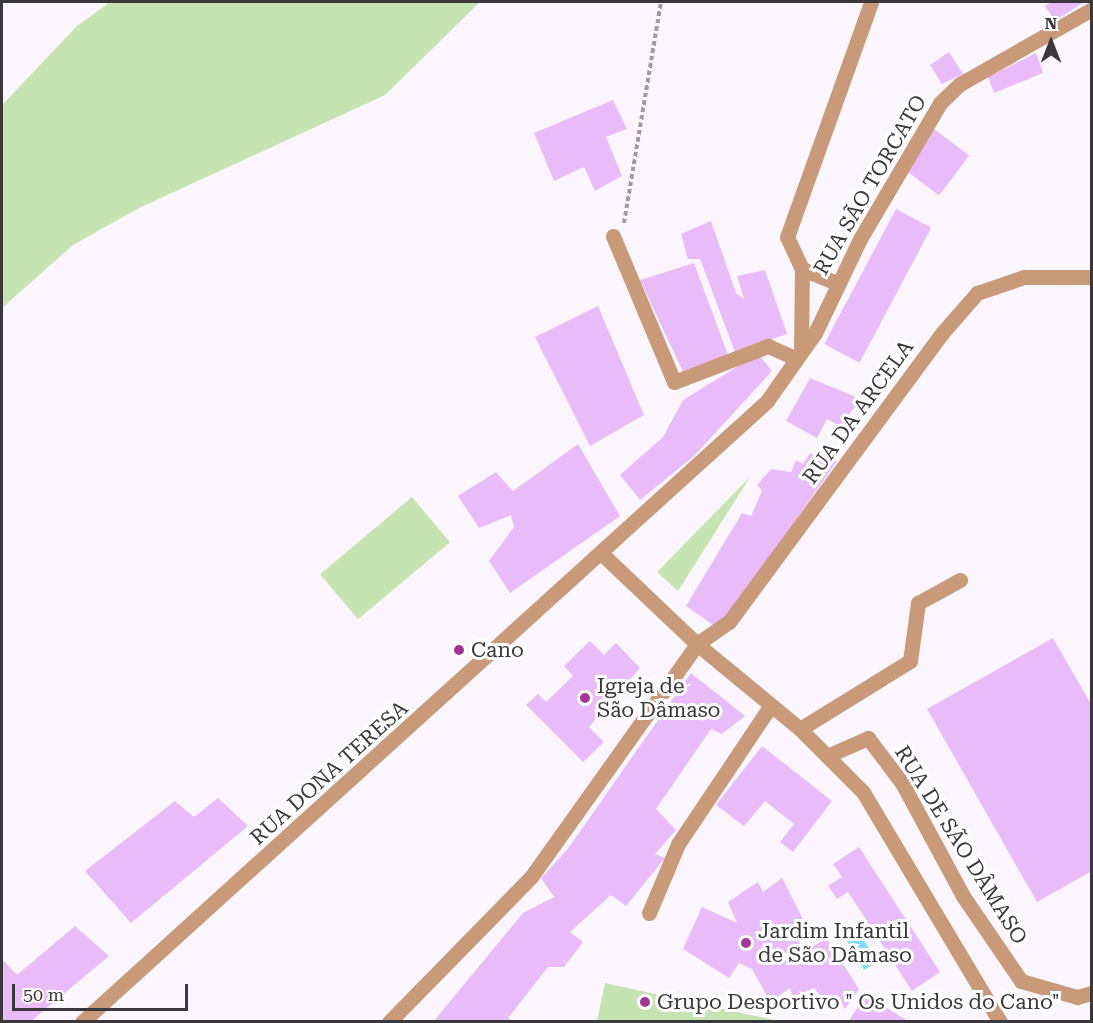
<!DOCTYPE html>
<meta charset="utf-8">
<style>
body{margin:0}
#map{position:relative;width:1093px;height:1023px;overflow:hidden;background:#fbf6fd;font-family:"Roboto Serif",serif}
div>[style]{position:absolute}
.green>*{inset:0;background:#c6e4b1;transform-origin:0 0}
.water>*{inset:0;background:#7cdff7;transform-origin:0 0}
.building>*{inset:0;background:#eabbf9;transform-origin:0 0}
.path>*{height:4px;margin-top:-2px;transform-origin:0;background:repeating-linear-gradient(90deg,#9f9ba0 0 4.5px,transparent 0 7.5px)}
.minor>*{height:15px;margin:-7.5px;padding:0 7.5px;transform-origin:7.5px;border-radius:7.5px;background:#c89a7a}
.dots>*{width:16px;height:16px;translate:-50% -50%;box-sizing:border-box;border:3px solid #fff;border-radius:50%}
span{translate:-50% -50%;white-space:nowrap;text-align:center;line-height:1.15;-webkit-text-stroke:6px #fff;paint-order:stroke}
.street-label{font-size:21px;color:#3a383a}
.poi-label{font-size:21px;color:#3a383a}
.left{translate:0 -50%;text-align:left}
.frame{position:absolute;inset:0;border:3px solid #3a383a;pointer-events:none}
.north{position:absolute;left:1021px;top:12px;width:60px;height:60px;-webkit-text-stroke:4px #fff;paint-order:stroke;rotate:0deg;font-size:16px;font-weight:700;line-height:24px;text-align:center;color:#3a383a}
.north::after{content:'';display:block;margin:auto;width:21px;height:27px;background:#3a383a;clip-path:polygon(50% 0,100% 100%,50% 72%,0 100%)}
.scale{position:absolute;left:12px;top:984px;width:176px;height:27px;box-sizing:border-box;border:3px solid #3a383a;border-top:0;padding-left:8px;font-size:18px;line-height:21px;white-space:nowrap;color:#3a383a;-webkit-text-stroke:4px #fff;paint-order:stroke}
</style>
<div id="map">
<div class="green">
<i style="clip-path:polygon(110px 2px,480px 2px,385px 95px,139px 208px,73px 245px,2px 308px,2px 105px,77px 26px)"></i>
<i style="clip-path:polygon(750px 477px,678px 591px,657px 572px)"></i>
<i style="left:412px;top:497px;width:59px;height:120px;rotate:50deg"></i>
<i style="clip-path:polygon(605px 983px,774px 1020px,597px 1021px)"></i>
</div>
<div class="water">
<i style="left:859px;top:932px;width:35px;height:15px;rotate:59deg"></i>
</div>
<div class="building">
<i style="clip-path:polygon(1051px 2px,1084px 2px,1055px 21px,1045px 6px)"></i>
<i style="clip-path:polygon(949px 52px,963px 74px,942px 84px,930px 65px)"></i>
<i style="clip-path:polygon(1036px 53px,1043px 73px,994px 93px,988px 77px)"></i>
<i style="clip-path:polygon(613px 100px,627px 129px,606px 137px,622px 176px,595px 191px,584px 167px,554px 181px,534px 133px)"></i>
<i style="left:934px;top:129px;width:44px;height:50px;rotate:37deg"></i>
<i style="left:896px;top:209px;width:40px;height:153px;rotate:28deg"></i>
<i style="clip-path:polygon(711px 221px,736px 293px,744px 299px,737px 276px,765px 270px,787px 334px,735px 352px,700px 259px,688px 259px,681px 234px)"></i>
<i style="clip-path:polygon(694px 263px,728px 355px,683px 372px,640px 280px)"></i>
<i style="clip-path:polygon(598px 306px,644px 415px,590px 446px,535px 337px)"></i>
<i style="clip-path:polygon(758px 354px,772px 371px,694px 456px,640px 500px,620px 475px,663px 437px,683px 400px)"></i>
<i style="clip-path:polygon(810px 378px,861px 399px,840px 426px,827px 419px,817px 438px,786px 421px)"></i>
<i style="clip-path:polygon(578px 444px,620px 516px,510px 593px,489px 561px,514px 527px,511px 515px,479px 528px,458px 496px,496px 472px,513px 491px)"></i>
<i style="clip-path:polygon(810px 453px,837px 461px,726px 620px,713px 625px,686px 606px,742px 513px,751px 516px,762px 491px,757px 485px,771px 469px,791px 472px,796px 460px,803px 464px)"></i>
<i style="clip-path:polygon(1053px 638px,1092px 706px,1092px 871px,1037px 902px,927px 709px)"></i>
<i style="clip-path:polygon(590px 641px,604px 655px,616px 643px,640px 668px,589px 727px,604px 742px,583px 762px,526px 705px,538px 694px,546px 702px,573px 676px,564px 666px)"></i>
<i style="clip-path:polygon(691px 673px,745px 716px,722px 734px,711px 729px,656px 809px,676px 830px,655px 854px,665px 858px,626px 906px,611px 895px,570px 932px,583px 942px,564px 967px,548px 967px,508px 1018px,514px 1022px,433px 1022px,523px 913px,554px 897px,541px 878px,567px 850px)"></i>
<i style="clip-path:polygon(762px 746px,832px 801px,793px 852px,780px 842px,794px 824px,765px 801px,744px 826px,716px 805px)"></i>
<i style="clip-path:polygon(218px 798px,248px 826px,131px 923px,85px 871px,175px 801px,194px 817px)"></i>
<i style="clip-path:polygon(859px 847px,940px 972px,912px 991px,848px 892px,837px 899px,828px 886px,842px 877px,833px 864px)"></i>
<i style="clip-path:polygon(782px 878px,806px 925px,790px 929px,804px 950px,827px 939px,859px 989px,845px 1009px,837px 995px,822px 998px,814px 988px,793px 997px,790px 988px,770px 1002px,752px 969px,739px 963px,729px 978px,683px 949px,702px 907px,737px 923px,728px 902px,758px 882px,763px 892px)"></i>
<i style="clip-path:polygon(75px 926px,109px 956px,30px 1022px,2px 1022px,2px 959px,17px 975px)"></i>
<i style="clip-path:polygon(866px 995px,906px 1020px,905px 1022px,848px 1022px)"></i>
</div>
<div class="path">
<i style="left:624px;top:223px;width:224px;rotate:-80.5deg"></i>
</div>
<div class="minor">
<i style="left:613px;top:236px;width:158px;rotate:67.3deg"></i>
<i style="left:674px;top:382px;width:101px;rotate:-21deg"></i>
<i style="left:768px;top:346px;width:30px;rotate:24deg"></i>
<i style="left:837px;top:283px;width:38px;rotate:-158deg"></i>
<i style="left:802px;top:269px;width:35px;rotate:-115deg"></i>
<i style="left:787px;top:237px;width:250px;rotate:-70.3deg"></i>
<i style="left:801px;top:348px;width:79px;rotate:-89.3deg"></i>
<i style="left:601px;top:553px;width:132px;rotate:43.5deg"></i>
<i style="left:697px;top:644px;width:134px;rotate:39.5deg"></i>
<i style="left:800px;top:729px;width:89px;rotate:45deg"></i>
<i style="left:863px;top:792px;width:268px;rotate:59.2deg"></i>
<i style="left:800px;top:729px;width:129px;rotate:-31.7deg"></i>
<i style="left:910px;top:661px;width:59px;rotate:-82.1deg"></i>
<i style="left:918px;top:603px;width:48px;rotate:-28.7deg"></i>
<i style="left:827px;top:756px;width:45px;rotate:-23.7deg"></i>
<i style="left:868px;top:738px;width:56px;rotate:52.9deg"></i>
<i style="left:902px;top:783px;width:128px;rotate:61.6deg"></i>
<i style="left:963px;top:896px;width:103px;rotate:55.7deg"></i>
<i style="left:1021px;top:981px;width:58px;rotate:15.9deg"></i>
<i style="left:1077px;top:997px;width:16px;rotate:-15deg"></i>
<i style="left:649px;top:913px;width:75px;rotate:-67.2deg"></i>
<i style="left:678px;top:844px;width:167px;rotate:-56.2deg"></i>
<i style="left:82px;top:1022px;width:925px;rotate:-42.19deg"></i>
<i style="left:767px;top:401px;width:83px;rotate:-54.8deg"></i>
<i style="left:815px;top:333px;width:104px;rotate:-64.4deg"></i>
<i style="left:860px;top:239px;width:158px;rotate:-59.5deg"></i>
<i style="left:940px;top:103px;width:28px;rotate:-44deg"></i>
<i style="left:960px;top:84px;width:152px;rotate:-29.6deg"></i>
<i style="left:389px;top:1022px;width:203px;rotate:-45.6deg"></i>
<i style="left:531px;top:877px;width:286px;rotate:-54.5deg"></i>
<i style="left:697px;top:644px;width:39px;rotate:-35deg"></i>
<i style="left:729px;top:622px;width:360px;rotate:-53.6deg"></i>
<i style="left:943px;top:332px;width:52px;rotate:-48.9deg"></i>
<i style="left:977px;top:293px;width:50px;rotate:-18.8deg"></i>
<i style="left:1024px;top:277px;width:68px"></i>
</div>
<div class="dots">
<i style="left:459px;top:650px;background:#a23695"></i>
<i style="left:585px;top:698px;background:#a23695"></i>
<i style="left:746px;top:943px;background:#a23695"></i>
<i style="left:645px;top:1002px;background:#a23695"></i>
</div>
<div class="street-label">
<span style="left:870px;top:185px;rotate:-60deg">RUA SÃO TORCATO</span>
<span style="left:858px;top:412px;rotate:-54deg">RUA DA ARCELA</span>
<span style="left:329px;top:773px;rotate:-42deg">RUA DONA TERESA</span>
<span style="left:961px;top:845px;rotate:58deg">RUA DE SÃO DÂMASO</span>
</div>
<div class="poi-label">
<span class="left" style="left:471px;top:650px">Cano</span>
<span class="left" style="left:597px;top:698px">Igreja de<br>São Dâmaso</span>
<span class="left" style="left:758px;top:943px">Jardim Infantil<br>de São Dâmaso</span>
<span class="left" style="left:657px;top:1002px">Grupo Desportivo " Os Unidos do Cano"</span>
</div>
<div class="frame"></div>
<div class="north">N</div>
<div class="scale">50 m</div>
</div>
